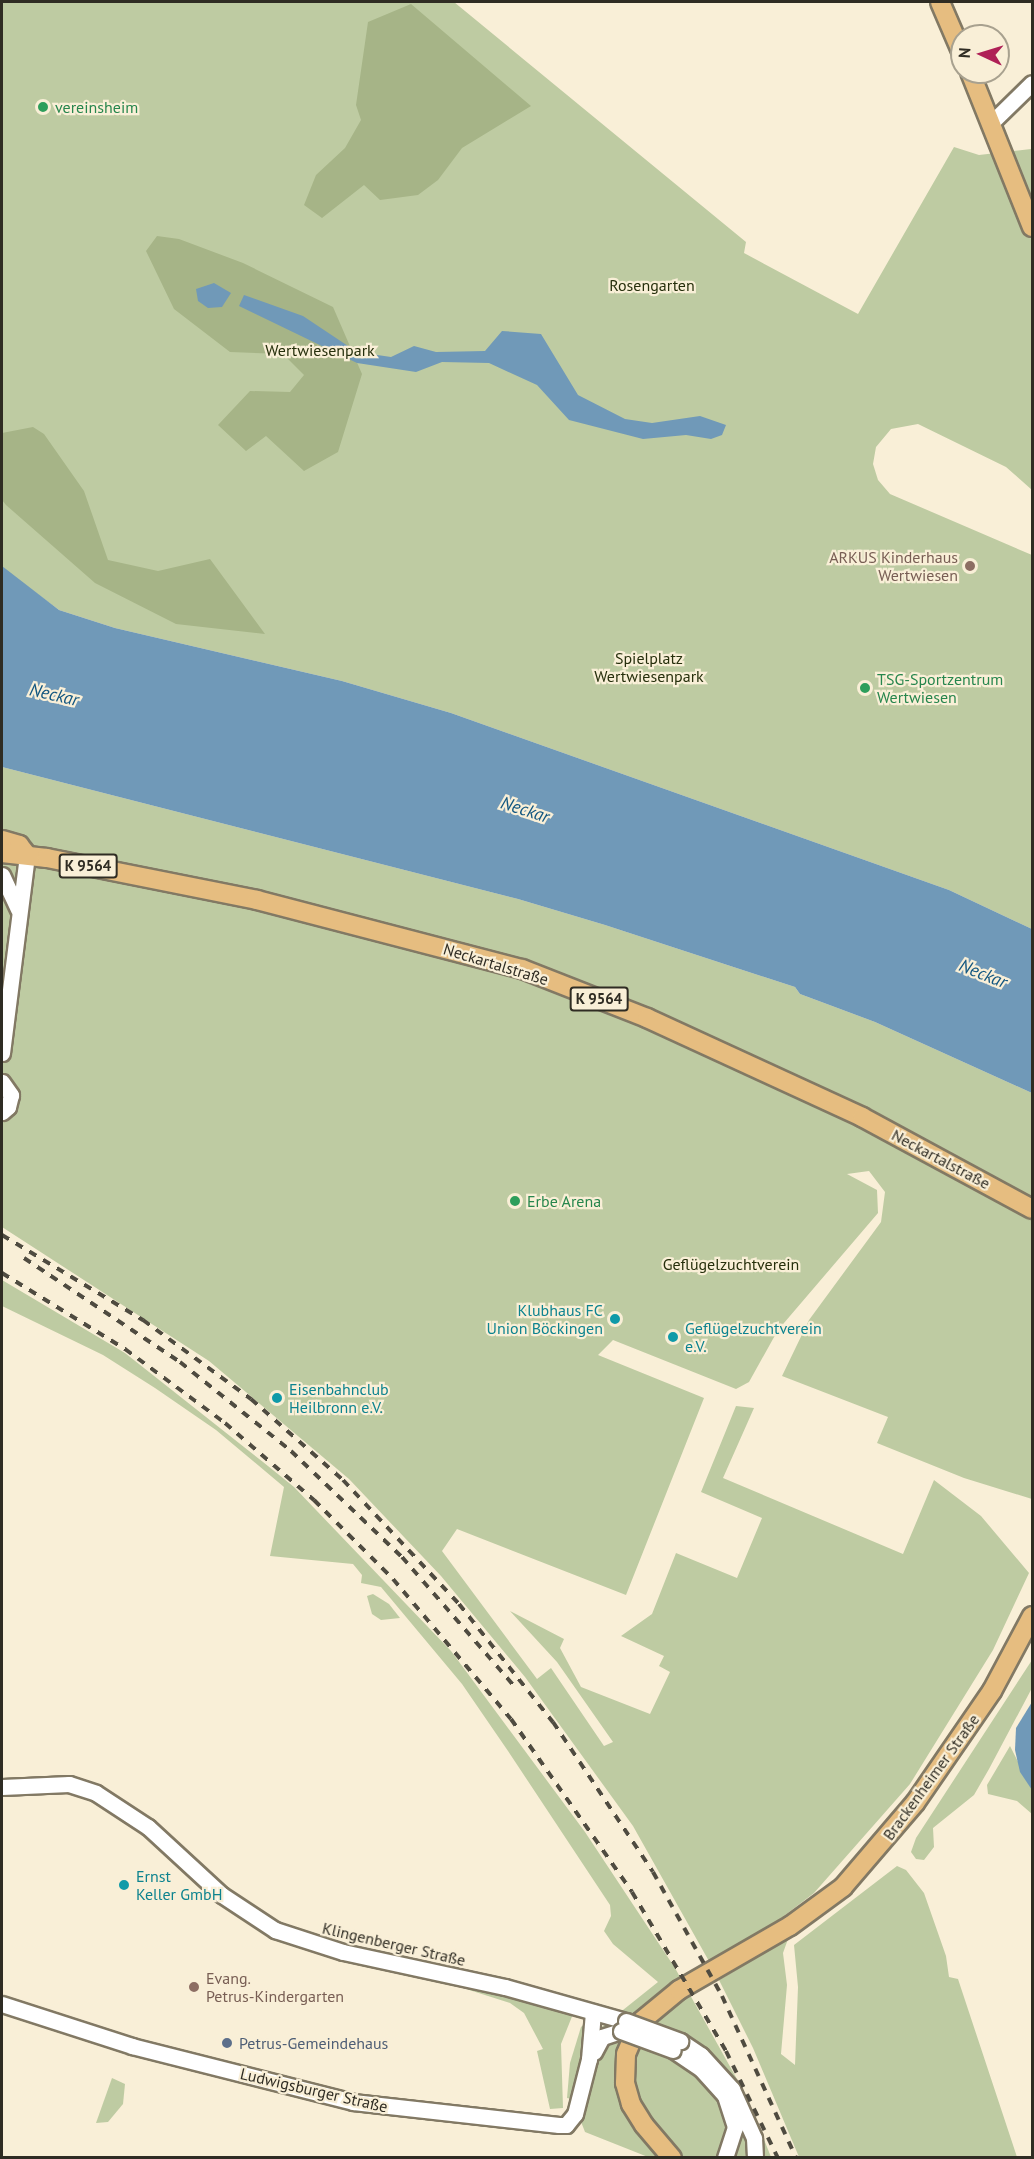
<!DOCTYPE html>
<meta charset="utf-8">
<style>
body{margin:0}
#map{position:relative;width:1034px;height:2159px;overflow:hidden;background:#f9efd7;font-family:"PT Sans",sans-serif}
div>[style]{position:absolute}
.green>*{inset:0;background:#becba2}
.forest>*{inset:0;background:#a6b487}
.water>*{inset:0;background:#7099b8}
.roads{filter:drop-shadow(2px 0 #827964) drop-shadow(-2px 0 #827964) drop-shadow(0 2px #827964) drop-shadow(0 -2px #827964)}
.minor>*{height:15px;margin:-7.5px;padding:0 7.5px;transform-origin:7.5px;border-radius:7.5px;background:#fff}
.major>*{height:18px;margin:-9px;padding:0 9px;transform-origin:9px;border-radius:9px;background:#e6bd80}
.rail>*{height:4px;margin-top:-2px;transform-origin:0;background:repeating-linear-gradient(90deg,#4f4b40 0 8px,transparent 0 16px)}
.bridges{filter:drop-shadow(2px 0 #827964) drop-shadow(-2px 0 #827964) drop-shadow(0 2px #827964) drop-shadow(0 -2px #827964)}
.minor-bridge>*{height:15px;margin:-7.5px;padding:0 7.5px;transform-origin:7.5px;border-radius:7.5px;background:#fff}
.dots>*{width:16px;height:16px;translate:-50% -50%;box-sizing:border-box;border:3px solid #f9efd7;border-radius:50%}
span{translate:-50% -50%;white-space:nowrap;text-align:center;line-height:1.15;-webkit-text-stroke:4.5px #f9efd7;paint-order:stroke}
.shield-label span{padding:2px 4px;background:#f9efd7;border:2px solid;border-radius:4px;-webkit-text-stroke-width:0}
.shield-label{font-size:15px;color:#2f2c23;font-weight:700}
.leisure-label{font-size:16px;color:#27864d}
.left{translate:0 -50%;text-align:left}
.park-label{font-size:16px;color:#262f0c}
.education-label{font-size:16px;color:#785e54}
.right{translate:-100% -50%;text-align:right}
.street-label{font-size:16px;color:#2f2c23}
.culture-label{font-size:16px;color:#0d838f}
.service-label{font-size:16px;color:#4e5e75}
.water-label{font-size:18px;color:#135781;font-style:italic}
.frame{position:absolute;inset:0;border:3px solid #2f2c23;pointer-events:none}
.north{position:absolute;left:950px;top:24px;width:60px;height:60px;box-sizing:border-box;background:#f9efd7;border:2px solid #a8a18f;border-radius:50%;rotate:274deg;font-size:16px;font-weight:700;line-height:24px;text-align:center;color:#2f2c23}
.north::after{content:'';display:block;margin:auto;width:21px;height:27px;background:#af2056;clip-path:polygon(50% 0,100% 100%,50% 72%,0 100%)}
</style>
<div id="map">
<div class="green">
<i style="clip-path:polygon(2px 2px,454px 2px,746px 242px,744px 253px,858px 314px,954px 147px,979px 155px,1031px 149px,1032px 490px,1006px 467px,918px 424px,891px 429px,876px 447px,873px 464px,878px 480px,890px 494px,1032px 555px,1032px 929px,949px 890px,451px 713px,342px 681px,115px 628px,59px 610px,8px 572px,2px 566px)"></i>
<i style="clip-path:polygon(2px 767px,518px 899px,605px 925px,795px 987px,800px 994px,875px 1022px,1032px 1093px,1032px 1499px,964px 1478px,877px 1443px,888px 1417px,782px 1376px,809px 1320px,881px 1222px,885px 1192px,869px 1171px,847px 1174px,877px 1190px,878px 1213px,778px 1330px,749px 1382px,736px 1389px,613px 1340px,598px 1355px,704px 1398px,626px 1595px,457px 1529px,442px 1551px,537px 1679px,551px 1668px,604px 1746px,613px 1742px,557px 1662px,510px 1611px,564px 1639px,560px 1648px,581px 1687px,650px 1714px,670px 1672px,659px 1666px,664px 1656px,621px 1636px,652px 1614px,676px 1553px,737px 1578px,762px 1518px,701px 1492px,736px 1406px,754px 1408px,723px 1478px,903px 1554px,934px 1480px,981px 1516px,1029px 1573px,993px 1650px,910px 1784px,814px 1893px,776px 1922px,710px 1963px,633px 1826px,525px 1677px,441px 1576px,349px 1479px,209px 1361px,2px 1227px)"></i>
<i style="clip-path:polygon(2px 1280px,125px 1353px,263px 1462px,294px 1487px,451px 1651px,585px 1832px,675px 1968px,747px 2097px,771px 2157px,648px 2157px,585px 2132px,578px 2114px,598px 2030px,658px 1982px,613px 1944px,604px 1931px,611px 1916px,610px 1905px,508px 1751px,462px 1684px,381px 1587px,361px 1583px,362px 1575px,353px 1564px,270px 1556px,284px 1487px,216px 1430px,155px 1388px,103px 1355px,2px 1306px)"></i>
<i style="clip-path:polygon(373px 1594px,389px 1604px,400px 1618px,381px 1620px,372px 1614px,367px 1596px)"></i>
<i style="clip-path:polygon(1032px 1660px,1032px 1688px,989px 1769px,974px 1795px,933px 1828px,934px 1847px,924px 1860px,916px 1859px,911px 1852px,916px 1838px)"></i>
<i style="clip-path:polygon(1010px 1746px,1032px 1789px,1032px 1814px,1017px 1801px,988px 1794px,987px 1785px)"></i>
<i style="clip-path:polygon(897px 1866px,906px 1870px,924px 1893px,946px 1956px,949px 1977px,958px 1979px,1017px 2157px,799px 2157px,753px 2048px,719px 1980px,788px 1939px,783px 1953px,787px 1985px,781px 2054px,795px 2065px,798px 1987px,794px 1945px)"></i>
<i style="clip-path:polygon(464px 1982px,512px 1993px,524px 2003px,536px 2001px,575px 2009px,561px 2044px,563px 2108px,550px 2109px,537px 2051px,543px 2049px,524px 2013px,510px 2003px,463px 1988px)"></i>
<i style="clip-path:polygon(587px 2022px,588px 2027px,572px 2099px,567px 2098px,570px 2063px,581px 2027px)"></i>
<i style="clip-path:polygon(112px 2078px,125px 2084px,123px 2104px,108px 2122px,96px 2123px)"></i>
</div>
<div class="forest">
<i style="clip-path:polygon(411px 4px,531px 106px,462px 148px,438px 180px,418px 195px,380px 200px,364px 185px,322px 218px,304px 205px,316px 175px,345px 148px,361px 120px,356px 105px,368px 22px)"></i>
<i style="clip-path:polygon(157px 236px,179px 239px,243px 263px,333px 307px,362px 374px,338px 452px,304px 471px,266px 436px,246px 451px,218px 425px,250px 391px,290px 392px,304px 375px,283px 354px,230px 352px,174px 309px,146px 251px)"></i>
<i style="clip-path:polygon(33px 427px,44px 434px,84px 491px,108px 560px,158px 571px,210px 559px,265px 634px,176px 624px,95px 583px,6px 505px,2px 500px,2px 433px)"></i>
</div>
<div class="water">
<i style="clip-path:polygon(214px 283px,231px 293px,222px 307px,208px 308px,198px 301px,196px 289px)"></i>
<i style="clip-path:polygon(244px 295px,303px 316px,357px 352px,391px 357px,414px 346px,436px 352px,485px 351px,502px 331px,541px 334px,578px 395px,625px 419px,652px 423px,700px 416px,726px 425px,722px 435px,711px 439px,686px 435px,643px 439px,569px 420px,537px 385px,489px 363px,442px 362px,416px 372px,357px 363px,239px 306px)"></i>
<i style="clip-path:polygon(2px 566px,59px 610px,115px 628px,342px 681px,451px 713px,949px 890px,1032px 929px,1032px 1093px,875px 1022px,800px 994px,795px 987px,605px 925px,518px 899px,2px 767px)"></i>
<i style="clip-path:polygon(1032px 1702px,1032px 1790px,1020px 1772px,1015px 1750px,1016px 1728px)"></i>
</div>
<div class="roads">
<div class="minor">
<i style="left:991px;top:123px;width:57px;rotate:-44.3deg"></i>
<i style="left:2px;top:875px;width:38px;rotate:65deg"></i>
<i style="left:2px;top:1053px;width:200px;rotate:-82.8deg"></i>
<i style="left:2px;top:1082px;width:16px;rotate:55deg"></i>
<i style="left:11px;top:1095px;width:12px;rotate:104deg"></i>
<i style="left:8px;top:1107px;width:8px;rotate:140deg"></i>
<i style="left:2px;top:1787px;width:67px;rotate:-2.6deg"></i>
<i style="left:69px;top:1784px;width:28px;rotate:18deg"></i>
<i style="left:96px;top:1793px;width:62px;rotate:33.2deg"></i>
<i style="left:148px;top:1827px;width:100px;rotate:42.6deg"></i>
<i style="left:222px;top:1895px;width:64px;rotate:33.4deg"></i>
<i style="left:275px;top:1930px;width:71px;rotate:17.9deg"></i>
<i style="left:343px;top:1952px;width:166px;rotate:12.2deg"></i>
<i style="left:505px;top:1987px;width:126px;rotate:15.7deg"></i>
<i style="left:2px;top:2004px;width:137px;rotate:17.9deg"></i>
<i style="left:132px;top:2046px;width:228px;rotate:14.2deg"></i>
<i style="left:353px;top:2102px;width:207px;rotate:6.4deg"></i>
<i style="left:559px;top:2125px;width:7px"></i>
<i style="left:566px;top:2125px;width:14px;rotate:-51deg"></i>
<i style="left:575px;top:2114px;width:57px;rotate:-75.7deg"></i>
<i style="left:589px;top:2059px;width:47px;rotate:-85.1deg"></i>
<i style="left:680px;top:2041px;width:25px;rotate:34deg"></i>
<i style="left:701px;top:2055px;width:46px;rotate:47.6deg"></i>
<i style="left:732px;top:2089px;width:54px;rotate:65.8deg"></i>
<i style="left:754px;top:2138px;width:20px;rotate:87deg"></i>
<i style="left:673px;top:2050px;width:34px;rotate:34deg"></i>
<i style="left:701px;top:2069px;width:36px;rotate:48deg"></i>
<i style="left:725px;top:2096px;width:33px;rotate:72deg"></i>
<i style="left:735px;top:2127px;width:33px;rotate:108deg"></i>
<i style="left:594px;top:2052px;width:17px;rotate:-62deg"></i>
<i style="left:602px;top:2037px;width:20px;rotate:-18deg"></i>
</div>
<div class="major">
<i style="left:940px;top:2px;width:56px;rotate:66.7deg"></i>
<i style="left:970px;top:72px;width:167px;rotate:68.2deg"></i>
<i style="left:2px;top:840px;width:18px;rotate:16deg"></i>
<i style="left:19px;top:845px;width:13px;rotate:51deg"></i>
<i style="left:2px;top:853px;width:45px;rotate:6.3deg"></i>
<i style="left:47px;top:858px;width:214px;rotate:11.3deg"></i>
<i style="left:257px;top:900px;width:274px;rotate:14.6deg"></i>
<i style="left:522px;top:969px;width:134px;rotate:21.4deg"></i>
<i style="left:647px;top:1018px;width:237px;rotate:24.7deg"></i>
<i style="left:862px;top:1117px;width:193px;rotate:28.4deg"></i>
<i style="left:672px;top:2158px;width:43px;rotate:-130.3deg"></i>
<i style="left:644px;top:2125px;width:25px;rotate:-122deg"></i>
<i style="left:631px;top:2104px;width:22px;rotate:-106deg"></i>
<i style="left:625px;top:2083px;width:29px;rotate:-88deg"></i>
<i style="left:626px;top:2054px;width:34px;rotate:-67deg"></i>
<i style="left:639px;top:2023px;width:52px;rotate:-39.5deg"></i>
<i style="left:679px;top:1990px;width:128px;rotate:-30deg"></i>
<i style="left:790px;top:1926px;width:66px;rotate:-36.3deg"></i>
<i style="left:843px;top:1887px;width:111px;rotate:-49.4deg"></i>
<i style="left:915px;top:1803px;width:136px;rotate:-55.5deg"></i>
<i style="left:992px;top:1691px;width:85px;rotate:-61.9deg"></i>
</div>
</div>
<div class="rail">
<i style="left:2px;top:1235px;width:165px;rotate:31.1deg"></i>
<i style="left:143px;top:1320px;width:134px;rotate:36.2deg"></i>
<i style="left:251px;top:1399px;width:123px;rotate:41.4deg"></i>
<i style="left:343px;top:1480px;width:170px;rotate:46.9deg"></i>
<i style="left:459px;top:1604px;width:151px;rotate:51.5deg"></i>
<i style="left:553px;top:1722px;width:180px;rotate:56.3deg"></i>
<i style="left:653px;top:1872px;width:142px;rotate:60.9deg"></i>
<i style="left:722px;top:1996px;width:178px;rotate:65.4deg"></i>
<i style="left:24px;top:1258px;width:187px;rotate:33.7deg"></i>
<i style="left:180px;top:1362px;width:142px;rotate:38.7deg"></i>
<i style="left:291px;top:1451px;width:153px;rotate:43.7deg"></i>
<i style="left:402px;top:1557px;width:174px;rotate:49deg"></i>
<i style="left:2px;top:1273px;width:145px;rotate:31.7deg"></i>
<i style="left:125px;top:1349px;width:124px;rotate:36.5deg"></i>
<i style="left:225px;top:1423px;width:118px;rotate:40.9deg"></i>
<i style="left:314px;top:1500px;width:112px;rotate:45deg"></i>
<i style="left:393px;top:1579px;width:183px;rotate:49.9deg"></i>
<i style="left:511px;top:1719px;width:211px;rotate:55deg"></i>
<i style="left:632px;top:1892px;width:185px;rotate:59.4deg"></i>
<i style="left:726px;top:2051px;width:119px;rotate:64.1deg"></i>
</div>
<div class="bridges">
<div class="minor-bridge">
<i style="left:626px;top:2021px;width:58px;rotate:20.3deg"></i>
<i style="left:621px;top:2031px;width:55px;rotate:20.1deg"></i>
</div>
</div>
<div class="dots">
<i style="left:43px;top:107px;background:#2e9e5b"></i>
<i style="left:970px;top:566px;background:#8d6e63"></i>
<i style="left:865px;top:688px;background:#2e9e5b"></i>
<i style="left:515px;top:1201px;background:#2e9e5b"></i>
<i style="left:615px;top:1319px;background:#0f9aa8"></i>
<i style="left:673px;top:1337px;background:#0f9aa8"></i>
<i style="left:277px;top:1398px;background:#0f9aa8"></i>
<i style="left:124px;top:1885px;background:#0f9aa8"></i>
<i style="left:194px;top:1987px;background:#8d6e63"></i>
<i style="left:227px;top:2043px;background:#5c6f8a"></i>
</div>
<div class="shield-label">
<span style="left:88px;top:866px">K 9564</span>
<span style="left:599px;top:999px">K 9564</span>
</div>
<div class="leisure-label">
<span class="left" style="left:55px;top:107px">vereinsheim</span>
<span class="left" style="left:877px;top:688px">TSG-Sportzentrum<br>Wertwiesen</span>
<span class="left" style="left:527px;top:1201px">Erbe Arena</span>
</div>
<div class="park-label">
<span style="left:652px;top:285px">Rosengarten</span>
<span style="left:320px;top:350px">Wertwiesenpark</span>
<span style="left:649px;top:667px">Spielplatz<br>Wertwiesenpark</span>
<span style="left:731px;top:1264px">Geflügelzuchtverein</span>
</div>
<div class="education-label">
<span class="right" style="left:958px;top:566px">ARKUS Kinderhaus<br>Wertwiesen</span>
<span class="left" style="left:206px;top:1987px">Evang.<br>Petrus-Kindergarten</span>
</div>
<div class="street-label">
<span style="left:496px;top:964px;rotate:17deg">Neckartalstraße</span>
<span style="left:941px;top:1159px;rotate:28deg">Neckartalstraße</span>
<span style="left:931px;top:1777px;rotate:-54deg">Brackenheimer Straße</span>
<span style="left:394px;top:1944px;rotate:13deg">Klingenberger Straße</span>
<span style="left:314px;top:2090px;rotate:13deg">Ludwigsburger Straße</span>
</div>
<div class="culture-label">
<span class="right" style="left:603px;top:1319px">Klubhaus FC<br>Union Böckingen</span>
<span class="left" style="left:685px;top:1337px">Geflügelzuchtverein<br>e.V.</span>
<span class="left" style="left:289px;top:1398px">Eisenbahnclub<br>Heilbronn e.V.</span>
<span class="left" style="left:136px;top:1885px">Ernst<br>Keller GmbH</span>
</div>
<div class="service-label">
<span class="left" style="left:239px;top:2043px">Petrus-Gemeindehaus</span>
</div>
<div class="water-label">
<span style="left:54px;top:695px;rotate:13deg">Neckar</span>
<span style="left:525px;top:810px;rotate:18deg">Neckar</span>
<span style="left:983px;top:974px;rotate:22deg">Neckar</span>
</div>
<div class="frame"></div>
<div class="north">N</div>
</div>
